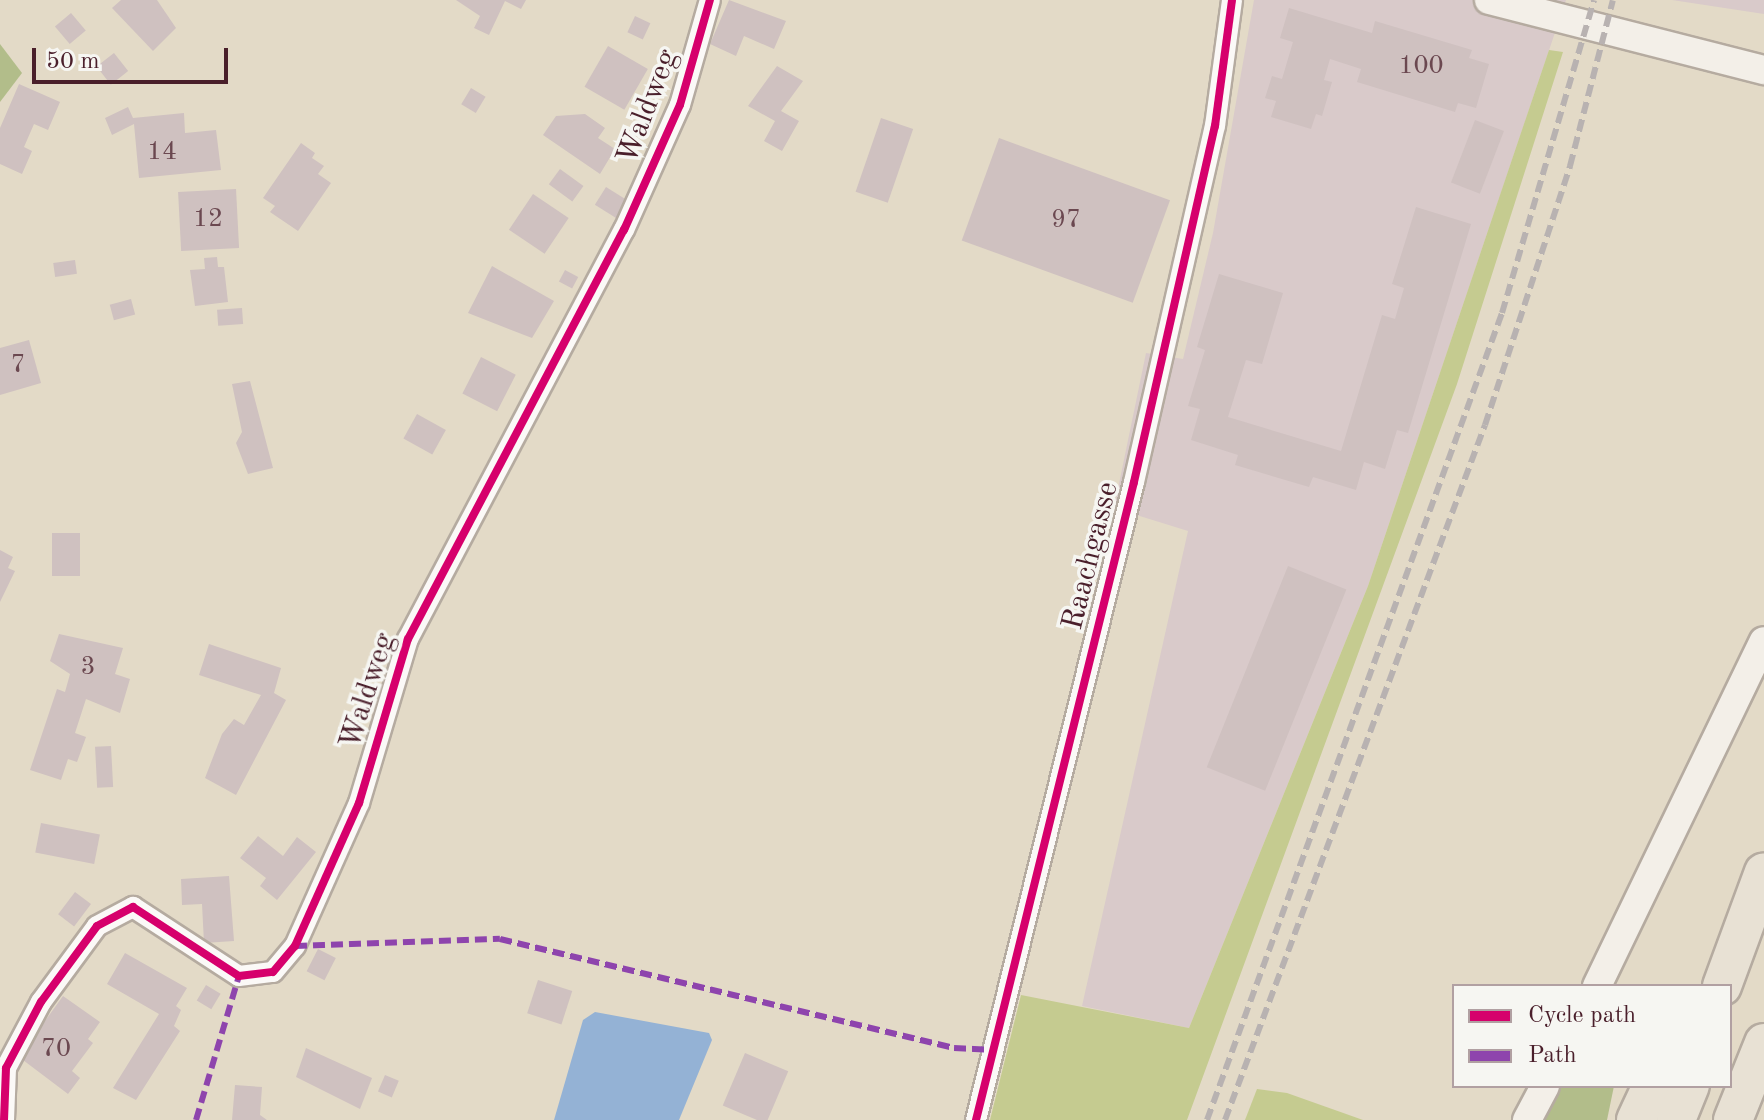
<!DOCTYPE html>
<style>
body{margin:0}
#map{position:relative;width:1764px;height:1120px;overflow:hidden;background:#e3dac7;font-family:"Old Standard TT",serif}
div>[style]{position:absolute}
.industrial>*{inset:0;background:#d9caca}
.green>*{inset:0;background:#c5cb90}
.forest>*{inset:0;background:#b2bd8a}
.water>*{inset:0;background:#94b2d5}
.building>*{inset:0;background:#cfc1c0;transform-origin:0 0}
.roads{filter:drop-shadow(2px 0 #b5aba0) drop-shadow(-2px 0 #b5aba0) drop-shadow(0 2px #b5aba0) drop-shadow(0 -2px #b5aba0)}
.street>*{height:20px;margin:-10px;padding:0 10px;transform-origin:10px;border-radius:10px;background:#fbf9f7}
.secondary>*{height:28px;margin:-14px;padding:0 14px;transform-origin:14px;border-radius:14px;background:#f3efe8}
.highway>*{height:38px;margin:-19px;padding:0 19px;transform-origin:19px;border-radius:19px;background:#e8e1d4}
.rail>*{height:6px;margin-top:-3px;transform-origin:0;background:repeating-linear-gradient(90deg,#b8b2b1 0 12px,transparent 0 18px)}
.quiet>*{height:6px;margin-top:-3px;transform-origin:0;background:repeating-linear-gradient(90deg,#8e44ad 0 12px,transparent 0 18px)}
.cycleway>*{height:8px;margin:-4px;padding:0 4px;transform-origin:4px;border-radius:4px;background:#d6006c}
span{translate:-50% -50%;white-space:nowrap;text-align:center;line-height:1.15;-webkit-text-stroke:7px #f6f6f2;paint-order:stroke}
.number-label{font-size:26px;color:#6b4850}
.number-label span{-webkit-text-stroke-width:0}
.street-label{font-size:30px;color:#4a1f2b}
.legend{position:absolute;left:1452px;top:984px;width:280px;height:104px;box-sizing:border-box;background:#f6f6f2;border:2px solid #b1a0a2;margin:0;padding:10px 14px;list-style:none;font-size:24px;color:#4a1f2b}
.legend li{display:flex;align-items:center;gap:16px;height:40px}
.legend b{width:40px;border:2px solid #b1a0a2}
.scale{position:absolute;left:32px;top:48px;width:196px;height:36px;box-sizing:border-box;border:4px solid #4a1f2b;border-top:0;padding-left:10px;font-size:24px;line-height:28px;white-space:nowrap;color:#4a1f2b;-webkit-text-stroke:6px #f6f6f2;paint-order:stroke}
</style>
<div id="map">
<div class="industrial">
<i style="clip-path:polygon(1254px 0,1566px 0,1368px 586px,1189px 1028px,1082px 1006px,1188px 531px,1114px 508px,1146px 353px,1183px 359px,1213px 233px)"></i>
<i style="clip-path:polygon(1672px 0,1764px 0,1764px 14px)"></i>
</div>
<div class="green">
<i style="clip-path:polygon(1549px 50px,1563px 52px,1457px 384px,1187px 1120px,990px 1120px,1021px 995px,1189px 1028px,1368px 586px)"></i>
<i style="clip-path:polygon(1257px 1089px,1287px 1093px,1363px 1120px,1245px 1120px)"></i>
</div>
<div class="forest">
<i style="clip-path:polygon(0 44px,22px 73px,0 102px)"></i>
<i style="clip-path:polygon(1557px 1086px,1614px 1086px,1607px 1120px,1539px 1120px)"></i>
</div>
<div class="water">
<i style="clip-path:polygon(595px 1012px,709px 1033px,712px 1040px,679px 1120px,554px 1120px,583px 1020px)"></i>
</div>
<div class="building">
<i style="clip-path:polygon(121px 0,157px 0,176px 28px,153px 51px,112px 8px)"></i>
<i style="clip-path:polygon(456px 0,526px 0,521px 9px,505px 1px,489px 35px,474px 28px,480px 16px)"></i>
<i style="clip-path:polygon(729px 0,786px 21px,774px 49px,744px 36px,736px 56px,710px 44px)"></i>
<i style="clip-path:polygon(1289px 8px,1372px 33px,1375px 21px,1472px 50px,1469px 58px,1489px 64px,1476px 108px,1458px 103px,1455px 112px,1357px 82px,1361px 69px,1330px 59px,1324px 80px,1332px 82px,1322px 116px,1316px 114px,1311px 129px,1271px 117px,1276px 101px,1265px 98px,1272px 76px,1282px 79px,1293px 42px,1280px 38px)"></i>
<i style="left:71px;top:13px;width:23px;height:21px;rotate:50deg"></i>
<i style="left:635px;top:16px;width:17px;height:18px;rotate:25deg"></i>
<i style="left:608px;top:46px;width:46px;height:47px;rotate:30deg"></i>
<i style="left:114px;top:53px;width:23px;height:22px;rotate:52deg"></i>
<i style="clip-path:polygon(777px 66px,803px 81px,781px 111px,799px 121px,782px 151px,764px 141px,775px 121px,748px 106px)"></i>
<i style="clip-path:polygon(19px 84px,60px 102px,48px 130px,34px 124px,24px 147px,32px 151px,22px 174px,0 164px,0 128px)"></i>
<i style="left:471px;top:88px;width:17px;height:19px;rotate:31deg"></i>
<i style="clip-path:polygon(128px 107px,133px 118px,184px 113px,185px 133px,216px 130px,221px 170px,139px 178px,134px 124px,112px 135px,105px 118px)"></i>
<i style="clip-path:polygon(585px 114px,605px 128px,598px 138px,615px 149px,600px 174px,543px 135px,556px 116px)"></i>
<i style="left:881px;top:118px;width:34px;height:78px;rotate:19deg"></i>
<i style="left:1475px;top:120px;width:31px;height:67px;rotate:21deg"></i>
<i style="left:999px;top:138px;width:182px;height:109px;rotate:20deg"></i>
<i style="clip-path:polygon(301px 143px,315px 153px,312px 158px,324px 166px,318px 174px,331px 183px,298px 231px,270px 212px,275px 206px,263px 198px)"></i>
<i style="left:560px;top:169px;width:29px;height:19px;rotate:36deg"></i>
<i style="left:606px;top:187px;width:25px;height:21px;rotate:32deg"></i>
<i style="left:236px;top:189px;width:59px;height:58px;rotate:87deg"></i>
<i style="left:533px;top:194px;width:43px;height:43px;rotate:34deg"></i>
<i style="clip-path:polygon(1416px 207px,1471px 224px,1408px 433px,1397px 430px,1385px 469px,1364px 462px,1356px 490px,1313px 477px,1309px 487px,1235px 465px,1238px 455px,1191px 440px,1200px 409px,1188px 406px,1205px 350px,1197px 347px,1219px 274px,1283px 293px,1262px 364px,1246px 360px,1228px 417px,1341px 451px,1382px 315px,1395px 319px,1404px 288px,1392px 284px)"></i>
<i style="clip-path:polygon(217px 257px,218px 267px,224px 267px,228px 302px,195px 306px,190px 270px,205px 269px,204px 258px)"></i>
<i style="left:75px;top:260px;width:14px;height:22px;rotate:82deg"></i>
<i style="clip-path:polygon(492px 266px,554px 301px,532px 338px,468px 313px)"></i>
<i style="left:565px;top:270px;width:15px;height:13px;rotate:28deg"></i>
<i style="left:131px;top:299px;width:16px;height:22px;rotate:75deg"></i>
<i style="left:242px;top:308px;width:16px;height:25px;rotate:86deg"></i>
<i style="clip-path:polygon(29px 340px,41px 383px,0 395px,0 348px)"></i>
<i style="left:481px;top:357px;width:39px;height:41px;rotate:27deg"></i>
<i style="clip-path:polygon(250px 381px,273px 468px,248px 474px,236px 443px,242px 432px,232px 384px)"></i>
<i style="left:417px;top:414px;width:33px;height:28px;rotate:29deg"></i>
<i style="left:52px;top:533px;width:28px;height:43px"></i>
<i style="clip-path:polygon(0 550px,13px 557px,8px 568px,15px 571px,0 602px)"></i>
<i style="left:1288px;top:566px;width:63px;height:217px;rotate:22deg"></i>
<i style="clip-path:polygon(59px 634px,123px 648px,115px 674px,130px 679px,120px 713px,86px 699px,75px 733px,86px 737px,77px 762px,68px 759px,61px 780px,30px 770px,57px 689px,65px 692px,70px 674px,50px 661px)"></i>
<i style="clip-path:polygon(209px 644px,281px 668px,274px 693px,286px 700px,236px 795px,205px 778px,222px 734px,234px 719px,244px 725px,261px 695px,199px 675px)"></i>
<i style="left:111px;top:746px;width:41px;height:16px;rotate:87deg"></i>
<i style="left:41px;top:823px;width:60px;height:30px;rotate:11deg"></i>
<i style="clip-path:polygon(258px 836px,283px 856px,297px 837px,316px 852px,277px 900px,260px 886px,266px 878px,240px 858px)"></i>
<i style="clip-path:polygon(229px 876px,234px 941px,204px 943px,202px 904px,182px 905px,181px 879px)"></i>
<i style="left:75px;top:892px;width:20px;height:28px;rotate:37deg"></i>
<i style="left:318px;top:949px;width:20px;height:25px;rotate:27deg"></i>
<i style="clip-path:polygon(125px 953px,187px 988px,176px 1006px,181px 1010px,174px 1026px,180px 1031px,136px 1100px,113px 1088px,159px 1014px,107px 984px)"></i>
<i style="left:538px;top:980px;width:36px;height:35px;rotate:18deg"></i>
<i style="left:206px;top:985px;width:17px;height:18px;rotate:31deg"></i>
<i style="clip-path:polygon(63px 996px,100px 1022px,88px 1039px,93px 1043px,72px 1071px,80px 1078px,68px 1094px,19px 1057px)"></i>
<i style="clip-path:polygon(306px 1048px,372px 1078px,360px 1109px,296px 1077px)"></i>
<i style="left:745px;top:1053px;width:47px;height:57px;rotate:23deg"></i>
<i style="left:385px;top:1075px;width:15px;height:18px;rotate:23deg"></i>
<i style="clip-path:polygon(235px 1085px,262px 1087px,260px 1115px,267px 1120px,232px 1120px)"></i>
</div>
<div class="roads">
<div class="street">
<i style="left:4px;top:1120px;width:52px;rotate:-87.8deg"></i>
<i style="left:6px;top:1068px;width:75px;rotate:-62.1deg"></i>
<i style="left:41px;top:1002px;width:94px;rotate:-53.6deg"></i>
<i style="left:97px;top:926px;width:41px;rotate:-27.8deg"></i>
<i style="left:133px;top:907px;width:126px;rotate:33.1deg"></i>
<i style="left:239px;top:976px;width:34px;rotate:-7deg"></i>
<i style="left:273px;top:972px;width:34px;rotate:-50deg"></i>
<i style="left:295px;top:946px;width:157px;rotate:-65.9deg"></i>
<i style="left:359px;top:803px;width:171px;rotate:-73.4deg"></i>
<i style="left:408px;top:639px;width:463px;rotate:-62.2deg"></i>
<i style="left:624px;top:230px;width:137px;rotate:-65.9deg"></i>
<i style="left:680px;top:105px;width:109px;rotate:-74.1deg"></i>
<i style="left:976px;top:1120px;width:657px;rotate:-76.09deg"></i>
<i style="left:1134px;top:482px;width:365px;rotate:-77.2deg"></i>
<i style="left:1215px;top:126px;width:127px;rotate:-82.3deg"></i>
</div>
<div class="secondary">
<i style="left:1489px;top:0;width:284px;rotate:14.3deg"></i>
<i style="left:1597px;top:986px;width:383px;rotate:-64.2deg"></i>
<i style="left:1527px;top:1120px;width:38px;rotate:-62deg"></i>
</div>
<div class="highway">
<i style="left:1722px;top:986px;width:121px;rotate:-69.8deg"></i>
<i style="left:1636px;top:1120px;width:38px;rotate:-65deg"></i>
<i style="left:1676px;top:1120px;width:37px;rotate:-68deg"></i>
<i style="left:1733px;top:1120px;width:83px;rotate:-68.1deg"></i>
</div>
</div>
<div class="rail">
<i style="left:1207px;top:1120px;width:859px;rotate:-69.92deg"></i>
<i style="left:1502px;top:313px;width:326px;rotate:-73.6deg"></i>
<i style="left:1225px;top:1120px;width:742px;rotate:-69.49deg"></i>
<i style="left:1485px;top:425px;width:273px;rotate:-71.8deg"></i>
<i style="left:1570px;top:166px;width:171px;rotate:-75.5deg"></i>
</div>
<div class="quiet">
<i style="left:295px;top:946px;width:205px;rotate:-2deg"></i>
<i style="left:500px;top:939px;width:467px;rotate:13.5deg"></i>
<i style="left:954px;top:1048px;width:40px;rotate:2.9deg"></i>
<i style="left:196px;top:1120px;width:150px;rotate:-73.4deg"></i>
</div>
<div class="cycleway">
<i style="left:4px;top:1120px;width:52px;rotate:-87.8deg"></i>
<i style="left:6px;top:1068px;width:75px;rotate:-62.1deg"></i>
<i style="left:41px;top:1002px;width:94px;rotate:-53.6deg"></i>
<i style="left:97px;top:926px;width:41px;rotate:-27.8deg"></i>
<i style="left:133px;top:907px;width:126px;rotate:33.1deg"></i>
<i style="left:239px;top:976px;width:34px;rotate:-7deg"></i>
<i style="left:273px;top:972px;width:34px;rotate:-50deg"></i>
<i style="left:295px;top:946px;width:157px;rotate:-65.9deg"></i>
<i style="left:359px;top:803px;width:171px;rotate:-73.4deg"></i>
<i style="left:408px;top:639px;width:463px;rotate:-62.2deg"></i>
<i style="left:624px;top:230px;width:137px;rotate:-65.9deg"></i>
<i style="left:680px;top:105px;width:109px;rotate:-74.1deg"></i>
<i style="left:976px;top:1120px;width:657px;rotate:-76.09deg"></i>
<i style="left:1134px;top:482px;width:365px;rotate:-77.2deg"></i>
<i style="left:1215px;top:126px;width:127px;rotate:-82.3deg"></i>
</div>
<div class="number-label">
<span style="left:1421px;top:67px">100</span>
<span style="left:162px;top:153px">14</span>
<span style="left:208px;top:220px">12</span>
<span style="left:1066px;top:221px">97</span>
<span style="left:18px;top:366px">7</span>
<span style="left:88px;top:668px">3</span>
<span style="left:56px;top:1050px">70</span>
</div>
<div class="street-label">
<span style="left:648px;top:107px;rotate:-69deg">Waldweg</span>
<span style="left:1091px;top:556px;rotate:-76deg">Raachgasse</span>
<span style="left:368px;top:691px;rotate:-72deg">Waldweg</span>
</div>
<ul class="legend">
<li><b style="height:10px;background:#d6006c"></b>Cycle path</li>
<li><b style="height:10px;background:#8e44ad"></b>Path</li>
</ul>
<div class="scale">50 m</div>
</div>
